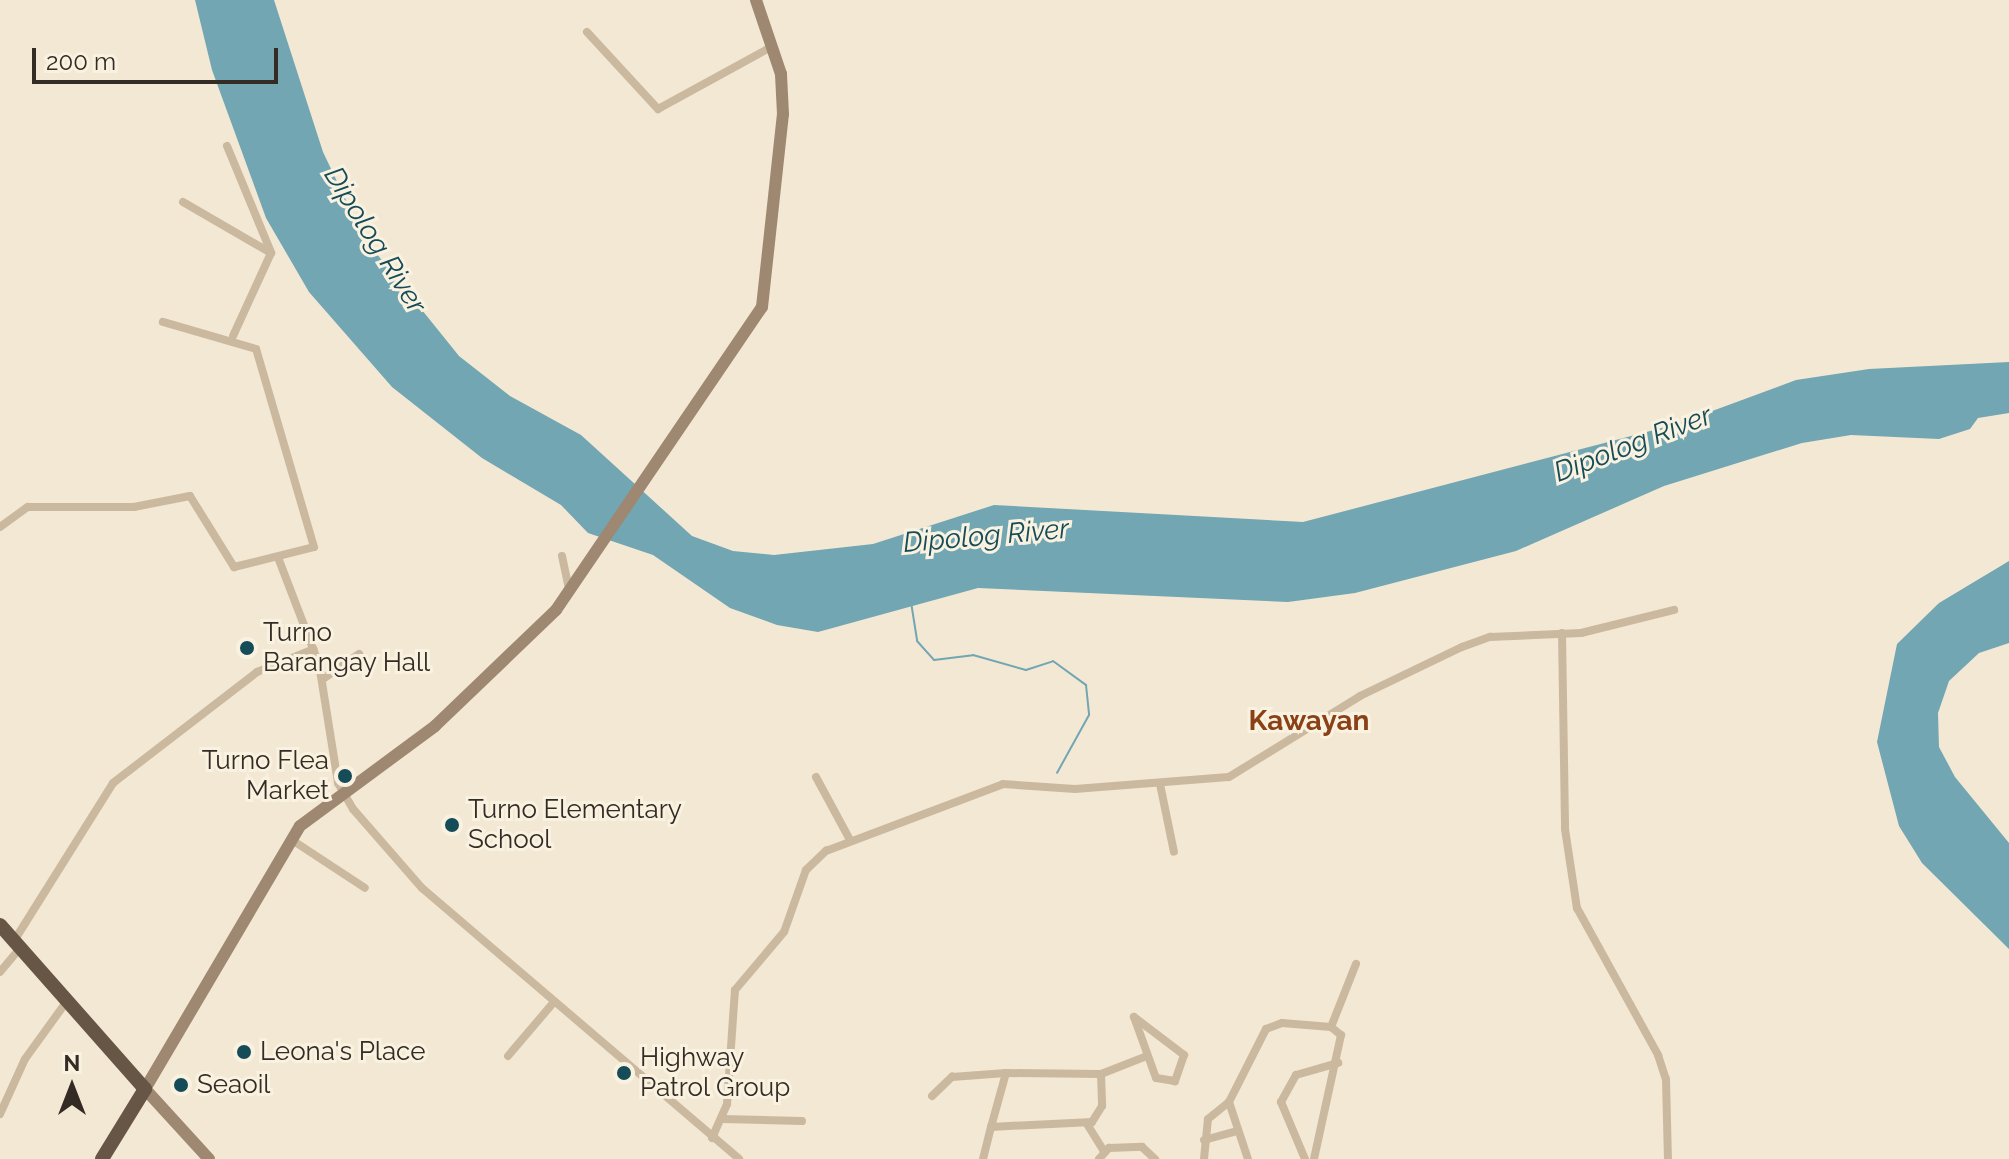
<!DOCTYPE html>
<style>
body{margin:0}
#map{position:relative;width:2009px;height:1159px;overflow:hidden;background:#f3e8d4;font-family:Raleway,sans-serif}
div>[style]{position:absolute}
.water>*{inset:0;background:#71a6b2}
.stream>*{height:2px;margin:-1px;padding:0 1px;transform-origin:1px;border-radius:1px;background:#71a6b2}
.minor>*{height:8px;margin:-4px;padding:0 4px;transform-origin:4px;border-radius:4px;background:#cbb99f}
.secondary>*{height:12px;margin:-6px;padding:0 6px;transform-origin:6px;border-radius:6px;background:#9f8871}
.trunk>*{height:14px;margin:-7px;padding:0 7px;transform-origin:7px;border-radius:7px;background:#675546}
.dots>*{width:22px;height:22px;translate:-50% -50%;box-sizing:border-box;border:4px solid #faf2e0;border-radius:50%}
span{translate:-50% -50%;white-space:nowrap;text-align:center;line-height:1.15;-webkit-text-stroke:6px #faf2e0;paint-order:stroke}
.poi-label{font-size:26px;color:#342b24}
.left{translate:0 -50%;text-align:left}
.right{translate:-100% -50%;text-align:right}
.water-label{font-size:28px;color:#164b58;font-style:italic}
.neighbourhood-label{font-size:28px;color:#8a4116;font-weight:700}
.north{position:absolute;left:32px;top:1047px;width:80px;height:80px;-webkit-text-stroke:6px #faf2e0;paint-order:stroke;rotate:0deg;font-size:22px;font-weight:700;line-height:32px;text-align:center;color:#342b24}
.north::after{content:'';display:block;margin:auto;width:28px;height:36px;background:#342b24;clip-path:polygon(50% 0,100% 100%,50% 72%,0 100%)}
.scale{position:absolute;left:32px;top:48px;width:246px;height:36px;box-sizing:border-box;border:4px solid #342b24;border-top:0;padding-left:10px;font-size:24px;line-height:28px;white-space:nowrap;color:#342b24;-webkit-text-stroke:6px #faf2e0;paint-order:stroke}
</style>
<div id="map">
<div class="water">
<i style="clip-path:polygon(195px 0,274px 0,323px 152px,364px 238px,459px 356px,510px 396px,581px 435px,692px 536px,733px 551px,774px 555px,873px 544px,994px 505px,1303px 522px,1677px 424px,1796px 380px,1869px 369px,2009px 362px,2009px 413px,1978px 418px,1970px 429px,1939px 439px,1851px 435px,1802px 443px,1664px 486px,1516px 551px,1355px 593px,1288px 602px,978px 588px,818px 632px,777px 625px,730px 608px,653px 555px,588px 533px,561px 505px,482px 458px,392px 387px,309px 292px,266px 218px,212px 70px)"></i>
<i style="clip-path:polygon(2009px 561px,2009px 643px,1979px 653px,1949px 681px,1938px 713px,1939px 747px,1955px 777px,2009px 843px,2009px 949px,1922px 863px,1899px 826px,1877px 742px,1897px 644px,1939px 603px)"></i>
</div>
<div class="stream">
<i style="left:911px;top:602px;width:39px;rotate:81deg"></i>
<i style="left:917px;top:641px;width:25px;rotate:48deg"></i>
<i style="left:934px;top:660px;width:39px;rotate:-7deg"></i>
<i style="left:973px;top:655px;width:55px;rotate:15.8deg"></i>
<i style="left:1026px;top:670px;width:28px;rotate:-18deg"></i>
<i style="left:1053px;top:661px;width:41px;rotate:36deg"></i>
<i style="left:1086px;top:685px;width:30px;rotate:84deg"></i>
<i style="left:1089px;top:715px;width:66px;rotate:118.9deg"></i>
</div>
<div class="minor">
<i style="left:587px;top:32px;width:105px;rotate:47.3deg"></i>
<i style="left:658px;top:109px;width:131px;rotate:-28.7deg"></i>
<i style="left:227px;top:146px;width:115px;rotate:67.5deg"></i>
<i style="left:183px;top:202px;width:102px;rotate:30.1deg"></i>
<i style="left:271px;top:253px;width:91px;rotate:114.6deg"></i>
<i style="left:0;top:527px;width:34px;rotate:-36deg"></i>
<i style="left:28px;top:507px;width:106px"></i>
<i style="left:134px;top:507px;width:57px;rotate:-11.1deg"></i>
<i style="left:190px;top:496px;width:84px;rotate:58.2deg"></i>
<i style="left:234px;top:567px;width:82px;rotate:-14deg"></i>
<i style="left:314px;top:547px;width:206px;rotate:-106.3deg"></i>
<i style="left:256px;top:349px;width:97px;rotate:-163.8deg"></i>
<i style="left:562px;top:556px;width:35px;rotate:78deg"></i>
<i style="left:279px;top:560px;width:111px;rotate:69deg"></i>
<i style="left:319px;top:664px;width:121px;rotate:80.9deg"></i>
<i style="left:338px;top:783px;width:30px;rotate:60deg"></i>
<i style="left:353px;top:809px;width:105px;rotate:48.9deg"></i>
<i style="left:422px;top:888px;width:417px;rotate:40.5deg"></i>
<i style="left:1562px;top:633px;width:196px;rotate:89.1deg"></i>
<i style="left:1565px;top:829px;width:80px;rotate:81.4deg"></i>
<i style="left:1577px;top:908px;width:168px;rotate:61.1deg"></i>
<i style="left:1658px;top:1055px;width:25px;rotate:72deg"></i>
<i style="left:1666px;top:1079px;width:80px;rotate:88.6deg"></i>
<i style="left:323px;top:679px;width:44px;rotate:-34.8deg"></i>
<i style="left:816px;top:777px;width:72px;rotate:61.6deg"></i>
<i style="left:1160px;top:784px;width:69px;rotate:78.4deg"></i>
<i style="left:292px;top:840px;width:87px;rotate:33.3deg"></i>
<i style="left:14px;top:941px;width:186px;rotate:-57.9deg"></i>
<i style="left:113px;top:783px;width:182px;rotate:-37.6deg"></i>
<i style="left:257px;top:672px;width:61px;rotate:-22deg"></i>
<i style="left:0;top:972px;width:31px;rotate:-50deg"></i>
<i style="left:1134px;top:1017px;width:63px;rotate:37.2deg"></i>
<i style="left:1184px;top:1055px;width:28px;rotate:109deg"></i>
<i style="left:1175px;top:1081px;width:19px;rotate:-171deg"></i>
<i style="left:1156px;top:1078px;width:65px;rotate:-109.8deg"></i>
<i style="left:1331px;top:1027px;width:68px;rotate:-68.4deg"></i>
<i style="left:508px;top:1056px;width:71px;rotate:-49.6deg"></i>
<i style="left:1101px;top:1074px;width:49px;rotate:-21.4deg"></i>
<i style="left:932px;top:1096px;width:28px;rotate:-44deg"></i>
<i style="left:952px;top:1077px;width:54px;rotate:-4.2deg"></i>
<i style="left:1229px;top:1102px;width:60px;rotate:71.6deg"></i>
<i style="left:0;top:1114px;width:60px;rotate:-65.6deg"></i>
<i style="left:25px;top:1059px;width:72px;rotate:-54.1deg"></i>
<i style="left:723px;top:1119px;width:79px;rotate:1.5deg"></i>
<i style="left:1087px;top:1124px;width:31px;rotate:58deg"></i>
<i style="left:712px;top:1138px;width:37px;rotate:-66deg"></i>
<i style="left:727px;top:1104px;width:114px;rotate:-86deg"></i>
<i style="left:735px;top:990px;width:76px;rotate:-49.8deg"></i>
<i style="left:784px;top:932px;width:66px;rotate:-70.5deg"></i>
<i style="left:806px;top:870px;width:28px;rotate:-44deg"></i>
<i style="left:826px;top:851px;width:189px;rotate:-20.7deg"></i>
<i style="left:1003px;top:784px;width:72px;rotate:4deg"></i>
<i style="left:1075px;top:789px;width:154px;rotate:-4.5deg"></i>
<i style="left:1229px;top:777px;width:154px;rotate:-31.7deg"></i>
<i style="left:1360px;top:696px;width:113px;rotate:-25.7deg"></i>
<i style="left:1462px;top:647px;width:30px;rotate:-20deg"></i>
<i style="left:1490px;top:637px;width:91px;rotate:-2.5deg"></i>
<i style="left:1581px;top:633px;width:96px;rotate:-13.9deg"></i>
<i style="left:1204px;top:1140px;width:31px;rotate:-15deg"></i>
<i style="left:983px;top:1159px;width:33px;rotate:-76deg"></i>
<i style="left:991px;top:1127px;width:56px;rotate:-74.5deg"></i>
<i style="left:1006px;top:1073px;width:95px;rotate:0.6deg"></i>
<i style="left:1101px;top:1074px;width:32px;rotate:88deg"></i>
<i style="left:1102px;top:1106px;width:19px;rotate:122deg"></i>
<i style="left:1092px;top:1122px;width:101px;rotate:177.2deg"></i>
<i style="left:1099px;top:1159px;width:15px;rotate:-48deg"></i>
<i style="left:1109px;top:1148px;width:33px;rotate:-2deg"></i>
<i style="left:1142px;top:1147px;width:18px;rotate:43deg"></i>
<i style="left:1204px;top:1159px;width:40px;rotate:-84.3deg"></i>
<i style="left:1208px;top:1119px;width:27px;rotate:-39deg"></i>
<i style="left:1229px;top:1102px;width:82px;rotate:-63.1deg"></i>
<i style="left:1266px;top:1029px;width:17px;rotate:-21deg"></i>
<i style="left:1282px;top:1023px;width:49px;rotate:4.7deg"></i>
<i style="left:1331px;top:1027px;width:13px;rotate:39deg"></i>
<i style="left:1341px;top:1035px;width:127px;rotate:102.3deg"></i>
<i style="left:1305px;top:1159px;width:62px;rotate:-112.8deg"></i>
<i style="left:1281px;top:1102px;width:31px;rotate:-61deg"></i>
<i style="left:1296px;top:1075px;width:44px;rotate:-15.9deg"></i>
</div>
<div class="secondary">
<i style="left:209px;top:1159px;width:95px;rotate:-132.4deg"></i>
<i style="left:145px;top:1089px;width:305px;rotate:-59.5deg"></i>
<i style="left:300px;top:826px;width:168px;rotate:-36.5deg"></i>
<i style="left:435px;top:726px;width:168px;rotate:-43.8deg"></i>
<i style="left:556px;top:610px;width:366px;rotate:-55.8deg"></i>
<i style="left:762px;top:307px;width:194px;rotate:-83.8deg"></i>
<i style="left:783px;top:114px;width:40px;rotate:-92.9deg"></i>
<i style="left:781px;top:74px;width:78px;rotate:-108.7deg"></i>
</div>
<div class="trunk">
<i style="left:0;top:925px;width:219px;rotate:48.5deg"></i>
<i style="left:145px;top:1089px;width:82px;rotate:121.6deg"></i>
</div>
<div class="dots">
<i style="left:247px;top:648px;background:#164b58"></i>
<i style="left:345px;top:776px;background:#164b58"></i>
<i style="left:452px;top:825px;background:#164b58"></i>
<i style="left:244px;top:1052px;background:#164b58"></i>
<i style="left:624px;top:1073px;background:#164b58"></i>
<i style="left:181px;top:1085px;background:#164b58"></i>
</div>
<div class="poi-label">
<span class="left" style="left:263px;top:648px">Turno<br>Barangay Hall</span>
<span class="right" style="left:329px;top:776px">Turno Flea<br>Market</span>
<span class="left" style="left:468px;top:825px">Turno Elementary<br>School</span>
<span class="left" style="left:260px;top:1052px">Leona's Place</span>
<span class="left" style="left:640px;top:1073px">Highway<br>Patrol Group</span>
<span class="left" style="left:197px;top:1085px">Seaoil</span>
</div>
<div class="water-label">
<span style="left:375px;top:240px;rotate:58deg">Dipolog River</span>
<span style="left:1633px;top:444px;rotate:-21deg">Dipolog River</span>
<span style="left:986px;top:536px;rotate:-5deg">Dipolog River</span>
</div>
<div class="neighbourhood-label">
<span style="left:1309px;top:721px">Kawayan</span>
</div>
<div class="north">N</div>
<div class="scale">200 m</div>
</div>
